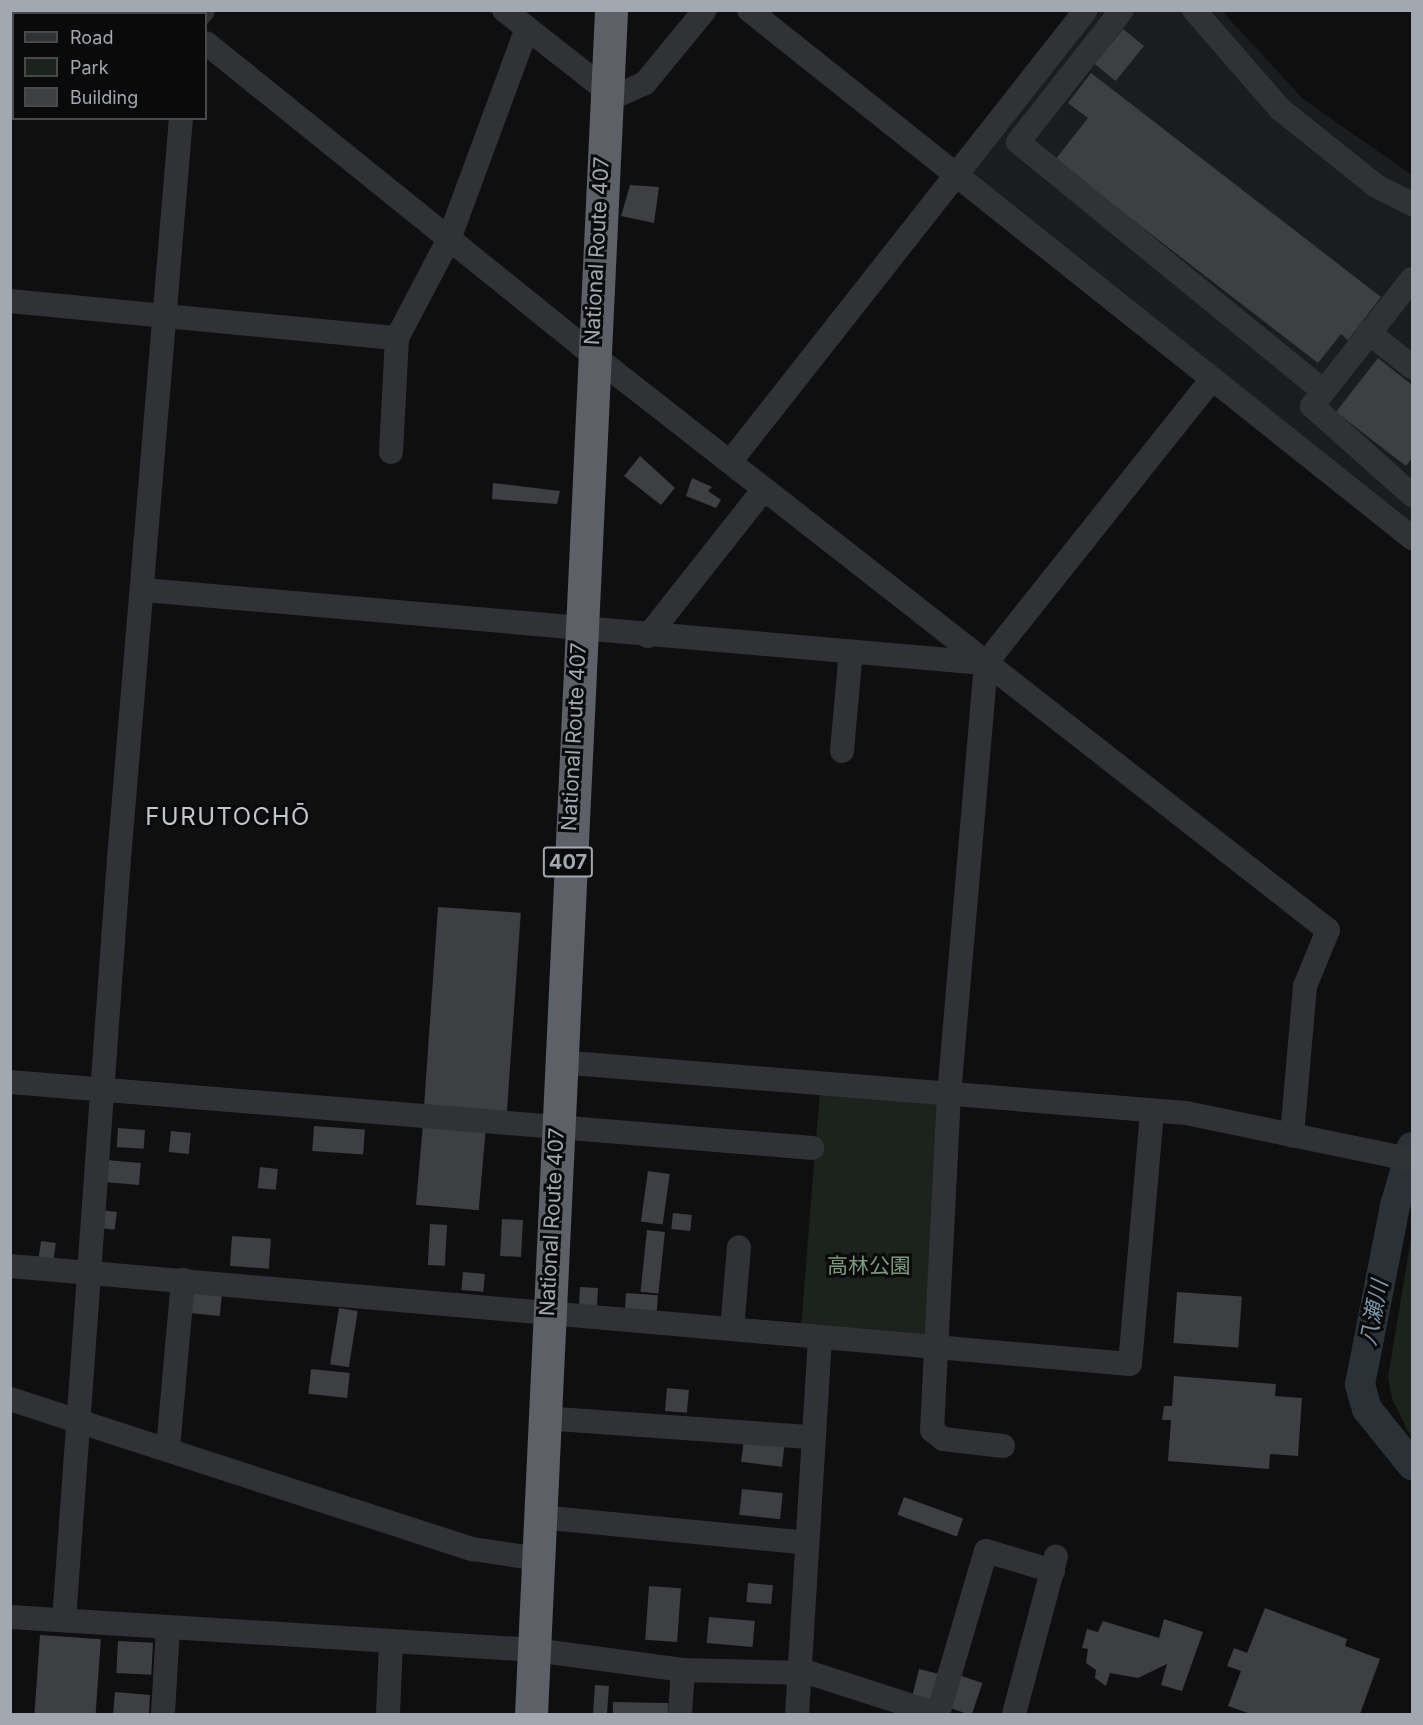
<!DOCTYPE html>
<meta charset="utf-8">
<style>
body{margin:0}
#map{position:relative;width:1423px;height:1725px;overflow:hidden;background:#0f0f10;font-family:Inter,"Noto Sans JP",sans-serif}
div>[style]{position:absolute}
.built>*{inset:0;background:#1b1c1d}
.green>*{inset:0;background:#1c231d}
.river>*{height:30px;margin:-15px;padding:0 15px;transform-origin:15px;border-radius:15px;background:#2a3238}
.building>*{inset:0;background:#3e3f43;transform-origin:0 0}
.minor>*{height:24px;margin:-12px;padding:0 12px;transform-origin:12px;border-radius:12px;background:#313235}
.highway>*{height:33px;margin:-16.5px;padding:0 16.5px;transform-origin:16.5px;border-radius:16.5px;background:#5d6066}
span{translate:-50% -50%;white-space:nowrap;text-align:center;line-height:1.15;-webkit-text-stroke:6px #0a0a0b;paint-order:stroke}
.shield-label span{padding:2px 4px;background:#0a0a0b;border:2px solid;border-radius:4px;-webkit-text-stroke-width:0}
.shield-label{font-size:20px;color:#a2a7b0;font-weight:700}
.street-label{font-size:21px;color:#a2a7b0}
.park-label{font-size:21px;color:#7a9a7a}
.water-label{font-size:22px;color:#7b96a9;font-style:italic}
.quarter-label{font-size:24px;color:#c2c6cd;letter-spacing:1.5px}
.frame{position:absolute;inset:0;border:12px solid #a2a7b0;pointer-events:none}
.legend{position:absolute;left:12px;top:12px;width:195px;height:108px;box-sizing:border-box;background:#0a0a0b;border:2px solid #47494d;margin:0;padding:8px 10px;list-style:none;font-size:18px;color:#a2a7b0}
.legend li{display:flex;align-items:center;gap:12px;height:30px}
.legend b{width:30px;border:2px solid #47494d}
</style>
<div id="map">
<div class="built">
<i style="clip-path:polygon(1100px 11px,1222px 11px,1303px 99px,1412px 175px,1412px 529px,975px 179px,973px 172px)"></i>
</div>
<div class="green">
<i style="clip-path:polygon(820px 1090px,939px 1101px,929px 1334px,923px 1337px,801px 1327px)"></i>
<i style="clip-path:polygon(1412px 1233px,1412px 1439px,1392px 1399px,1388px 1377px)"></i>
</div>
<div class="river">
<i style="left:1412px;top:1147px;width:61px;rotate:106.1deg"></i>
<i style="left:1395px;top:1206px;width:182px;rotate:101.1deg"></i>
<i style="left:1360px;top:1385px;width:25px;rotate:74deg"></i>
<i style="left:1367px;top:1409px;width:72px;rotate:51.2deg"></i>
</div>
<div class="building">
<i style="left:1123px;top:29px;width:27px;height:45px;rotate:39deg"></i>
<i style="clip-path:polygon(1091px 73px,1381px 297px,1348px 340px,1341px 334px,1318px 363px,1055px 160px,1088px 118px,1068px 103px)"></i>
<i style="clip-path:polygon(630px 185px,659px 187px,654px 223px,621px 216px)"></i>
<i style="clip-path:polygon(1378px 358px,1412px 385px,1412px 458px,1406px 466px,1336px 412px)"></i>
<i style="clip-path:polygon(640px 456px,675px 488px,661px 505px,624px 476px)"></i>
<i style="clip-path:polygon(692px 478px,712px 487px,708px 491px,721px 500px,716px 508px,686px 496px)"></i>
<i style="clip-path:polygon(493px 483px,560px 491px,557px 504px,492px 499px)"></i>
<i style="left:438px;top:907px;width:83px;height:200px;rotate:4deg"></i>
<i style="left:423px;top:1124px;width:63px;height:81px;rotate:5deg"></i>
<i style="left:314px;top:1126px;width:51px;height:25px;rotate:4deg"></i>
<i style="left:118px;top:1128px;width:27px;height:19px;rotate:4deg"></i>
<i style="left:171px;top:1131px;width:20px;height:21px;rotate:6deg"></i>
<i style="left:106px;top:1160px;width:35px;height:22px;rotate:5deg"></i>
<i style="left:260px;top:1167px;width:18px;height:21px;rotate:6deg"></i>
<i style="left:648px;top:1171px;width:22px;height:51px;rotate:8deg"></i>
<i style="left:101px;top:1210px;width:16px;height:18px;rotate:7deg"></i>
<i style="left:673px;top:1213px;width:19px;height:16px;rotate:6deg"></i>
<i style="left:502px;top:1219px;width:21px;height:37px;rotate:3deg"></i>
<i style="left:430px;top:1224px;width:17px;height:41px;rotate:3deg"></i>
<i style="left:647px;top:1230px;width:18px;height:62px;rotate:6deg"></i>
<i style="left:232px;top:1236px;width:39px;height:30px;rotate:4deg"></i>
<i style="left:41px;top:1241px;width:15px;height:23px;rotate:8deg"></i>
<i style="left:463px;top:1272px;width:22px;height:18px;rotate:5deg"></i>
<i style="left:580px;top:1287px;width:18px;height:18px;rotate:3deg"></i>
<i style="left:192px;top:1292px;width:30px;height:21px;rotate:6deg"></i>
<i style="left:1177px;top:1292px;width:65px;height:51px;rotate:4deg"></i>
<i style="left:626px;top:1293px;width:32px;height:16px;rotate:4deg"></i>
<i style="left:339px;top:1308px;width:19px;height:57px;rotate:9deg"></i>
<i style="left:311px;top:1369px;width:39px;height:25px;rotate:6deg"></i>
<i style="clip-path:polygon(1174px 1376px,1276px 1384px,1275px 1396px,1302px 1398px,1298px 1456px,1270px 1454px,1269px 1469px,1168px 1461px,1171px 1420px,1162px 1420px,1164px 1406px,1172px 1406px)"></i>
<i style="left:667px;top:1388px;width:22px;height:23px;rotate:5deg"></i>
<i style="left:744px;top:1439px;width:41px;height:23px;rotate:7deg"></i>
<i style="left:742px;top:1489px;width:41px;height:26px;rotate:6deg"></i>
<i style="left:904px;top:1497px;width:63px;height:19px;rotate:20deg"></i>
<i style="left:748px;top:1583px;width:25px;height:19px;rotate:5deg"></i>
<i style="left:649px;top:1586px;width:32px;height:54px;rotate:4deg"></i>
<i style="clip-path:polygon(1265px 1608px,1347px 1639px,1345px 1646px,1380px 1659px,1360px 1714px,1251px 1714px,1228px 1706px,1241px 1671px,1227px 1666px,1234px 1648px,1247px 1653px)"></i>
<i style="left:709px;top:1617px;width:46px;height:26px;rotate:5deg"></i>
<i style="clip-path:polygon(1164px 1619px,1203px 1632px,1182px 1691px,1161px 1685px,1167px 1664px,1138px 1678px,1110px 1673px,1106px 1686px,1095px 1678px,1096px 1670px,1086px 1663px,1088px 1649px,1082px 1648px,1087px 1629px,1098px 1632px,1103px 1621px,1159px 1638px)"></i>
<i style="left:40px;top:1635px;width:61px;height:79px;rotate:4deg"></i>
<i style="left:118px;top:1641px;width:35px;height:32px;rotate:3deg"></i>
<i style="left:919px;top:1669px;width:25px;height:31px;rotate:14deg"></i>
<i style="left:956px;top:1674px;width:28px;height:34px;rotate:19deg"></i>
<i style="left:595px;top:1685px;width:14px;height:29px;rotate:4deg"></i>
<i style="clip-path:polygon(115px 1692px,150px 1695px,149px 1714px,113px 1714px)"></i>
<i style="left:613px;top:1702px;width:55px;height:12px;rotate:1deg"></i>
</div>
<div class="minor">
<i style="left:165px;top:10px;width:6px;rotate:45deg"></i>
<i style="left:504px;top:10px;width:130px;rotate:38.1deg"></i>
<i style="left:749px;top:10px;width:848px;rotate:38.53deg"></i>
<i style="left:1122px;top:10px;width:168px;rotate:128.2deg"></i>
<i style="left:1018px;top:142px;width:391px;rotate:39.2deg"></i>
<i style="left:1194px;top:10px;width:131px;rotate:49deg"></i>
<i style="left:1280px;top:109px;width:123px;rotate:38.7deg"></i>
<i style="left:1376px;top:186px;width:40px;rotate:26.6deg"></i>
<i style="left:200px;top:14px;width:5px;rotate:-53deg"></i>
<i style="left:206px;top:43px;width:521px;rotate:38.85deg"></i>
<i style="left:612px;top:370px;width:909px;rotate:38.03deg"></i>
<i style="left:1328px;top:930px;width:61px;rotate:112.3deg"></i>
<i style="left:1305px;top:986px;width:150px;rotate:95deg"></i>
<i style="left:605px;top:101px;width:44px;rotate:-24.2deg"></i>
<i style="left:645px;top:83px;width:94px;rotate:-50.6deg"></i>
<i style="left:1412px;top:279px;width:162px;rotate:128.2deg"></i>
<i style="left:1312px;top:406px;width:134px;rotate:41.7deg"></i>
<i style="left:10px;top:301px;width:389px;rotate:5.5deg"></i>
<i style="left:1368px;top:332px;width:56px;rotate:38.5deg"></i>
<i style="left:391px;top:452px;width:114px;rotate:-87deg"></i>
<i style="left:397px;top:338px;width:112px;rotate:-62.3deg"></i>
<i style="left:449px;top:239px;width:225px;rotate:-69.7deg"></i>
<i style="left:730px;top:462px;width:575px;rotate:-51.78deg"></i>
<i style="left:144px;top:590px;width:843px;rotate:4.97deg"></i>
<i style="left:648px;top:636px;width:187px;rotate:-51.7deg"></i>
<i style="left:842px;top:751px;width:100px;rotate:-84.9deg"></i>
<i style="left:559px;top:1062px;width:629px;rotate:4.65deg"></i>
<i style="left:1186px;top:1113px;width:231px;rotate:11.7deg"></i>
<i style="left:10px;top:1082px;width:805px;rotate:4.7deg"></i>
<i style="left:10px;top:1266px;width:1124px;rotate:5deg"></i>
<i style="left:1130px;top:1364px;width:254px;rotate:-85deg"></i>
<i style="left:732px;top:1329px;width:82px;rotate:-85.1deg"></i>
<i style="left:10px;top:1399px;width:487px;rotate:18deg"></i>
<i style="left:473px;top:1549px;width:66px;rotate:8.7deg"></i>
<i style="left:543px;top:1418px;width:269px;rotate:4.1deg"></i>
<i style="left:1003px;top:1446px;width:60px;rotate:-173.3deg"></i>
<i style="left:943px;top:1439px;width:14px;rotate:-141deg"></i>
<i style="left:932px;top:1430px;width:335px;rotate:-87.1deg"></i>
<i style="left:949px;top:1095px;width:434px;rotate:-85.1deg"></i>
<i style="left:986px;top:663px;width:363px;rotate:-51.5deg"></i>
<i style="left:168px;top:1448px;width:169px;rotate:-84.9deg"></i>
<i style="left:539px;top:1517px;width:269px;rotate:5.5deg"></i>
<i style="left:10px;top:1617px;width:525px;rotate:3.6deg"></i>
<i style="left:534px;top:1650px;width:150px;rotate:7.6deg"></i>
<i style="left:683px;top:1670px;width:127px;rotate:1.4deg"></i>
<i style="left:810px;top:1673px;width:133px;rotate:17.9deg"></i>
<i style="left:64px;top:1620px;width:763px;rotate:-85.87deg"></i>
<i style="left:119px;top:859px;width:744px;rotate:-85.22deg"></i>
<i style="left:163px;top:1714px;width:87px;rotate:-86.7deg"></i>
<i style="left:388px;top:1714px;width:73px;rotate:-87.6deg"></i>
<i style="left:680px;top:1714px;width:44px;rotate:-86.1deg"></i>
<i style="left:797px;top:1714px;width:376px;rotate:-86.5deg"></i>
<i style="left:938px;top:1714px;width:170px;rotate:-73.6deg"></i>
<i style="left:986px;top:1551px;width:70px;rotate:16.6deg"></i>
<i style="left:1014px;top:1714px;width:163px;rotate:-75.1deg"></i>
</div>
<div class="highway">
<i style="left:531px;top:1714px;width:1706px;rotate:-87.31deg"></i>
</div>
<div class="shield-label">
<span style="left:568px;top:862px">407</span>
</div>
<div class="street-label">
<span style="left:597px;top:251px;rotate:-87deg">National Route 407</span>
<span style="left:574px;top:737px;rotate:-87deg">National Route 407</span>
<span style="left:552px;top:1222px;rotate:-87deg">National Route 407</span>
</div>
<div class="park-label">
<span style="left:869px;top:1266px">高林公園</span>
</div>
<div class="water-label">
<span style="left:1374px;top:1313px;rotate:-79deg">八瀬川</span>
</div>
<div class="quarter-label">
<span style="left:228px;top:817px">FURUTOCHŌ</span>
</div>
<div class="frame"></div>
<ul class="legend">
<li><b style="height:8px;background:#313235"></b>Road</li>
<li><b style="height:16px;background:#1c231d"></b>Park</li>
<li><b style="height:16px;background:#3e3f43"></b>Building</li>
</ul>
</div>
